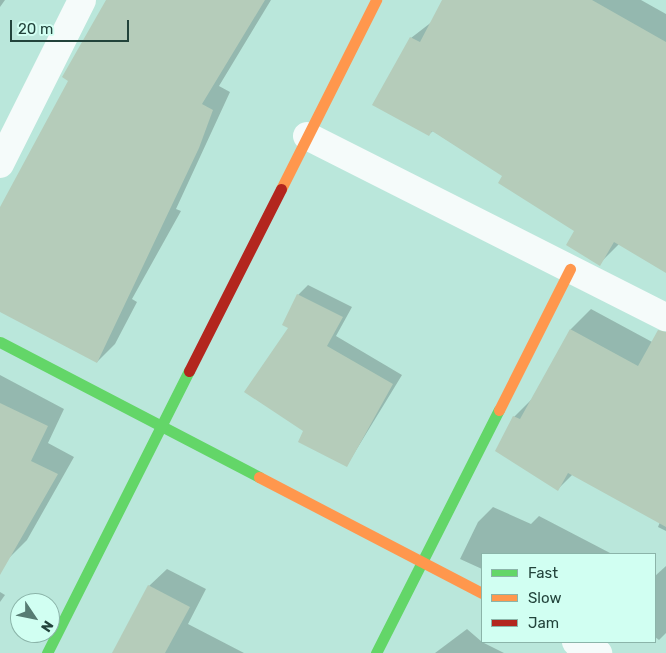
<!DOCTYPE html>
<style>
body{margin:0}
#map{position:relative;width:666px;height:653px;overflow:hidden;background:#bae7db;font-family:Rubik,sans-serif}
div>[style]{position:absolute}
.shadow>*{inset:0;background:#0003}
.building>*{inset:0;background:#b5ccba}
.street>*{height:28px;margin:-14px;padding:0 14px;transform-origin:14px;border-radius:14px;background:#f5fbfa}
.fast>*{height:11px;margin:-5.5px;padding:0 5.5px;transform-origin:5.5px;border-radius:5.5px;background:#63d668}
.slow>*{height:11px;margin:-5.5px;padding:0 5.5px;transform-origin:5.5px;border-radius:5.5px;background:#ff974d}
.jam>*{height:11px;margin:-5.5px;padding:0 5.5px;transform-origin:5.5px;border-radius:5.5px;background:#b3261e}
span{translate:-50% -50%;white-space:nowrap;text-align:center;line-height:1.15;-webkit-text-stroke:4px #d1fff2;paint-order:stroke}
.legend{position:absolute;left:481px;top:553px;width:175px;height:90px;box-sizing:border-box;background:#d1fff2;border:1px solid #8bb4a9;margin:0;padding:6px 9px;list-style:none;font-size:15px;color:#22433b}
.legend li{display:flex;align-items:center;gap:10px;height:25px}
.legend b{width:25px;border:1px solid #8bb4a9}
.north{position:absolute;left:10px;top:593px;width:50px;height:50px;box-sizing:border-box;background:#d1fff2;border:1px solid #8bb4a9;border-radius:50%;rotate:124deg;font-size:14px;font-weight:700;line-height:20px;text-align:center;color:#22433b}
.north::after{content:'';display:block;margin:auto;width:18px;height:22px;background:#577c73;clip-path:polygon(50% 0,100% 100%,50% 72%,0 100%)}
.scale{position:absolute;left:10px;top:20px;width:119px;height:22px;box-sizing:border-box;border:2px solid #22433b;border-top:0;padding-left:6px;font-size:15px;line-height:18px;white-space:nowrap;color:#22433b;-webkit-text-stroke:4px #d1fff2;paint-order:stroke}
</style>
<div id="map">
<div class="shadow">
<i style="clip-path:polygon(0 0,5px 0,0 7px)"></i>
<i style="clip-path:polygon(117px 0,271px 0,219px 86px,230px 92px,176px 209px,181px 211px,132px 299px,137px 302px,115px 344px,97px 362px,0 311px,0 212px)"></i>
<i style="clip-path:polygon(444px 0,641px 0,666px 14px,666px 268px,619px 244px,599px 264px,575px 231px,504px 176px,433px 131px,428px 135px,411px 38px,433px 21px)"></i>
<i style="clip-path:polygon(308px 285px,352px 307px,336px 336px,402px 375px,347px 465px,305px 431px,289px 327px,298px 295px)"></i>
<i style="clip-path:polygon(591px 309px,654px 343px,666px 332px,666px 531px,658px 527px,660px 522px,573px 474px,558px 489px,497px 451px,514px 417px,534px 397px,571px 329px)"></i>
<i style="clip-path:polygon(0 375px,64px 409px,48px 443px,74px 457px,27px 540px,10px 557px,0 551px)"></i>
<i style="clip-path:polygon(493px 507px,531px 524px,539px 516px,612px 554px,482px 554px,482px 569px,460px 559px,478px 522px)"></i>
<i style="clip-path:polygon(666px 566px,666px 633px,659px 640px,655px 637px,655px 576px)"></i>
<i style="clip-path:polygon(167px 569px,206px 589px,188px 624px,244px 653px,114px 653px,149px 586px)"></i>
<i style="clip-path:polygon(0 592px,5px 595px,0 602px)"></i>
<i style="clip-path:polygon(467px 629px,482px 642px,504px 653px,435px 653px)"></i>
</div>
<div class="building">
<i style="clip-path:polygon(106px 0,265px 0,202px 104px,213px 110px,199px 148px,97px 363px,0 312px,0 207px,68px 81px,62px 77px)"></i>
<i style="clip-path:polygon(442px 0,592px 0,666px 42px,666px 273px,614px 242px,600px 266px,566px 245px,574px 231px,498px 183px,502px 176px,432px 131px,429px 136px,372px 105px,410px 37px,420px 42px)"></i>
<i style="clip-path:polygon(297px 294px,343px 317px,327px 346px,393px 384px,347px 467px,298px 442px,303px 431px,244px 392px,288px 328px,282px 325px)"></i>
<i style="clip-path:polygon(570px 329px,638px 366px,658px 330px,666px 332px,666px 527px,568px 473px,558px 491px,495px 451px,513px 416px,520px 419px)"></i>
<i style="clip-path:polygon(0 403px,48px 426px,31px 461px,58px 474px,0 575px)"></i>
<i style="clip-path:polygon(148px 585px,190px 607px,165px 653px,112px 653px)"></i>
</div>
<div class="street">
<i style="left:307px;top:136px;width:402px;rotate:26.8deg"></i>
<i style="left:0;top:164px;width:183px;rotate:-63.4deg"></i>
<i style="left:576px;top:642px;width:25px;rotate:27deg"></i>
</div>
<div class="fast">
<i style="left:0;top:342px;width:292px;rotate:27.5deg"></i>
<i style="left:47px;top:653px;width:316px;rotate:-63.3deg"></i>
<i style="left:376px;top:653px;width:272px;rotate:-63.2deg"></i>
</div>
<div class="slow">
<i style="left:281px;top:189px;width:212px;rotate:-63.3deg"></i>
<i style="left:499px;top:410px;width:158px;rotate:-63.3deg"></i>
<i style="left:259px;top:477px;width:251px;rotate:27.5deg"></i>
</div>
<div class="jam">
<i style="left:189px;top:371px;width:204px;rotate:-63.2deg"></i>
</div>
<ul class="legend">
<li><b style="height:6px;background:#63d668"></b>Fast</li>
<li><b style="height:6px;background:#ff974d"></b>Slow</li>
<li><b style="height:6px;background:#b3261e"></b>Jam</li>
</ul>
<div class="north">N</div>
<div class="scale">20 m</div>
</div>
